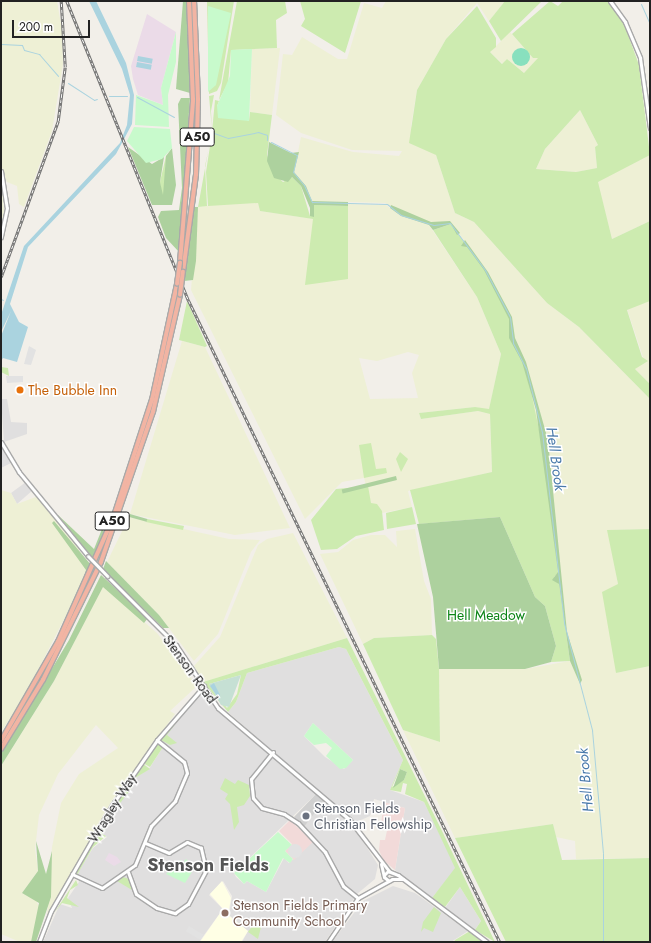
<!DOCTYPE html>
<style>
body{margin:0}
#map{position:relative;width:651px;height:943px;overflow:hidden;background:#f2efe9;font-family:Jost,sans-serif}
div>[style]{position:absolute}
.residential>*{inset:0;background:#e0dfdf}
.commercial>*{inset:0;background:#f2dad9}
.industrial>*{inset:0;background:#ebdbe8}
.education>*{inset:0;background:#ffffe5}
.religious>*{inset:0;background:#d0d0d0}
.farmland>*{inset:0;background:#eef0d5}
.grass>*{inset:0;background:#cdebb0}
.forest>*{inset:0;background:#add19e;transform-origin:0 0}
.wetland>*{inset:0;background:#c6e0d4}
.park>*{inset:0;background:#c8facc}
.pitch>*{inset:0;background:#88e0be}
.round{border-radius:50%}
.parking>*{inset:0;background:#e2e2e2;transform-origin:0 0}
.water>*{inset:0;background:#aad3df;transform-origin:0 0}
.stream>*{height:1px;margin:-0.5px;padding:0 0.5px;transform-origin:0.5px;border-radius:0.5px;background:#aad3df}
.roads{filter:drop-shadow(1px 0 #a9a9a9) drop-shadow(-1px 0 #a9a9a9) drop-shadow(0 1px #a9a9a9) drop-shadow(0 -1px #a9a9a9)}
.tertiary>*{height:3px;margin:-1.5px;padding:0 1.5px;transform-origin:1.5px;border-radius:1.5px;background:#fff}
.trunk>*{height:3.5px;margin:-1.75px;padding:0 1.75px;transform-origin:1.75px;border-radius:1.75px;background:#f2b4a3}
.rail>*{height:2.5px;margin-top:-1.25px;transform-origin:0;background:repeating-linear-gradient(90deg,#fff 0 3px,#707070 0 6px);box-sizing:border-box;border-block:1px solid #707070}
.bridges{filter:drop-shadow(1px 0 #a9a9a9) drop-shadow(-1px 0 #a9a9a9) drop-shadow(0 1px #a9a9a9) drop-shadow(0 -1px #a9a9a9)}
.tertiary-bridge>*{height:3px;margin:-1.5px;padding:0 1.5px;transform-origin:1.5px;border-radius:1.5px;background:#fff}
.trunk-bridge>*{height:3.5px;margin:-1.75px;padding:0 1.75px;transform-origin:1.75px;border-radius:1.75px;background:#f2b4a3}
.dots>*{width:11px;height:11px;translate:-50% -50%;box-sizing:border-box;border:2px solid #fff;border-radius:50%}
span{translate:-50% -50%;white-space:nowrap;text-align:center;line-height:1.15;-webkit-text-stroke:3px #fff;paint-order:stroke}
.shield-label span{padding:1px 3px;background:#fff;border:1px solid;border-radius:3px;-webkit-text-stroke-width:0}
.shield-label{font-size:13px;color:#222;font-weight:700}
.food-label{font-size:14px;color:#c56008}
.left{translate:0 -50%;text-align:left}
.park-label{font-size:14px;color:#0c8416}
.street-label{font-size:14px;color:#222}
.worship-label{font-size:14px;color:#5b616d}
.education-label{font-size:14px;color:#785e54}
.water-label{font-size:15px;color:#4a7aab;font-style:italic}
.district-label{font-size:18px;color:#555;font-weight:700}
.frame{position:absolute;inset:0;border:2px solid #222;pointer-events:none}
.scale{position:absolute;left:12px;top:20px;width:78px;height:18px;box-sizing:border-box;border:2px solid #222;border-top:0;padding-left:5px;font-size:12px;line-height:14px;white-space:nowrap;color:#222;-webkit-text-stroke:3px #fff;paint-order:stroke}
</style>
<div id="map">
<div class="residential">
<i style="clip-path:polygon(1px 399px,7px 399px,11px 422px,27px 423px,27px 434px,4px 442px)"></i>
<i style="clip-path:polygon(1px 445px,11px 463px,1px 468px)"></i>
<i style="clip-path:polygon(26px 482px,33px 490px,17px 504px,11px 493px)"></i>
<i style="clip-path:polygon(evenodd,339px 647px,346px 649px,403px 760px,390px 790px,424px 802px,456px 868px,432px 898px,395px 870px,405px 808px,374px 799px,370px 816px,354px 823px,228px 712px,236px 702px,247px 673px,339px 647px,313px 723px,353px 760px,344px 769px,325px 757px,304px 736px,313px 723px)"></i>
<i style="clip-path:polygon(200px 693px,205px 693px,219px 711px,316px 794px,234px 873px,236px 877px,244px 884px,247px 881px,266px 892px,284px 858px,289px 863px,316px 839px,304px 827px,324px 801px,352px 826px,366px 846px,378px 865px,375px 879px,357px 894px,325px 942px,242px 942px,248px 931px,229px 915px,232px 896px,223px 881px,209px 895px,223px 909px,199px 942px,43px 942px,60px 904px,72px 908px,68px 898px,79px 882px,77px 874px,93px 848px,107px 837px,102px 834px,111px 814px,135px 778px,149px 769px,163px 747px,163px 739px)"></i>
<i style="clip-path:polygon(393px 886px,415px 893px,468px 931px,451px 942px,332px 942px,363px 901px)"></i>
<i style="clip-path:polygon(460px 887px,481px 921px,475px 930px,445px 908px)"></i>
</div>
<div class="commercial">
<i style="clip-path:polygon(384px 802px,405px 808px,395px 870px,383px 860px,379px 850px,380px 840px,385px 840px,388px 826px,381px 824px)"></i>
<i style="clip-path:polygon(290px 820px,313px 842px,294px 860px,285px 851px,292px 844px,279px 831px)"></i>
</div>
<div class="industrial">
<i style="clip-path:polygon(147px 14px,176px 32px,161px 88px,163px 105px,138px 95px,133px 79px,131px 66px)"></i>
<i style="clip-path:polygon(109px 853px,117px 857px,121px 862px,114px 866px,105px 860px)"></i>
</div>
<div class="education">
<i style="clip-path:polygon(222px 881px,231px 898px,228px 915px,248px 931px,241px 942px,200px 942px,223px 909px,210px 894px)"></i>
</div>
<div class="religious">
<i style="clip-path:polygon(316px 794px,324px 801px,304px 827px,294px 817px)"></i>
</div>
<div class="farmland">
<i style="clip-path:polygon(1px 1px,57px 1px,62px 30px,63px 64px,52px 131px,24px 207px,19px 204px,17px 186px,7px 182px,1px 168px)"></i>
<i style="clip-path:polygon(386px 1px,505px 1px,489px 21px,477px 3px,446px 39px,417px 90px,411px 126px,436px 155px,455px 213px,474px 222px,547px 303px,579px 327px,650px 399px,650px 529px,608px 530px,618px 584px,616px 673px,650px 666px,650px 858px,576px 859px,575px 841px,556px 837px,553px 824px,455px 838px,403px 730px,440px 742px,439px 669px,525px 669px,570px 661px,583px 689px,567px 634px,485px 268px,451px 223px,434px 224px,401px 214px,385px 203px,312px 201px,306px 186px,294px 172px,301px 137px,353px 152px,399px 156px,402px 151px,352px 150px,301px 133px,276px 115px,283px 54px,292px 55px,302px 37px,338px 59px,347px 59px,364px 3px,382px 8px)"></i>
<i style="clip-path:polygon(510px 32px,533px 58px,539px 58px,524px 73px,507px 59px,503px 64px,490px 52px)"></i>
<i style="clip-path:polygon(280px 48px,272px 115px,250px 112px,252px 49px)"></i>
<i style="clip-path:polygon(580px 110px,598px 145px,595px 147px,597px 168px,576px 172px,536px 169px,545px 149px)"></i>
<i style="clip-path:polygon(650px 155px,650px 221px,612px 239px,597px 181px)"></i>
<i style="clip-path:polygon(1px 179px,4px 211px,1px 226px)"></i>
<i style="clip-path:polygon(evenodd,239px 201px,258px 203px,260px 211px,314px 219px,308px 264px,348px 279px,348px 204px,386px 205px,401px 216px,429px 225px,477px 297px,501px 354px,489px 410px,475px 407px,419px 413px,421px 419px,478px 411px,490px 414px,492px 472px,408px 491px,412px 507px,382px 513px,371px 503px,364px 478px,342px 482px,305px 519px,191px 290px,198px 207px,239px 201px,408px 352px,419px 355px,412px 373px,418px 398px,370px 399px,359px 358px,377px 361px,408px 352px)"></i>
<i style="clip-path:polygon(650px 301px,650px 384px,635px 369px,643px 357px,627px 309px)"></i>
<i style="clip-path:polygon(182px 341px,205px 347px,290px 528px,235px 535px,130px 514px)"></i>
<i style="clip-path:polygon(1px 490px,11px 493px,17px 504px,41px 495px,91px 567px,24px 697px,1px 732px)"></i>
<i style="clip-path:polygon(129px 517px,229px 539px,260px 540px,251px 552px,218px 634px,194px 661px,159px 615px,107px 562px)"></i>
<i style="clip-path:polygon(415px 529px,424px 581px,431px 599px,432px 635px,374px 638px,363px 644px,320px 554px,338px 552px,353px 540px,371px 535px,385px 535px,397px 547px,396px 531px)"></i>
<i style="clip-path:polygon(293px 533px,347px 638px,203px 682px,194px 666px,220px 637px,258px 545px,267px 539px)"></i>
<i style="clip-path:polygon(103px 586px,157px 633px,197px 686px,170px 711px,175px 714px,120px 789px,47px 917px,52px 847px,61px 803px,79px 774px,118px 748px,96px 725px,58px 774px,39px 815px,35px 849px,38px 871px,22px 893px,36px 900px,40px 909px,31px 942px,20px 942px,1px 934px,1px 766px,54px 681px)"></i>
</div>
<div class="grass">
<i style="clip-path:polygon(207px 1px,234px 1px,221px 83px,217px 91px,209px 94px)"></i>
<i style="clip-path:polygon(237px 1px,285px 1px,287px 13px,276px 20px,277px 48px,231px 50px,228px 83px,219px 100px)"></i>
<i style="clip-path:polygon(300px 1px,361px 1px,345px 53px,301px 26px,305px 19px)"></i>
<i style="clip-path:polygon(505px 1px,542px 1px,501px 41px,489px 21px)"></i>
<i style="clip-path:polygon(evenodd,550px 1px,558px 6px,563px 1px,607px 1px,623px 21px,639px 65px,650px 155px,598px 182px,612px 239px,650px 221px,650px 301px,627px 310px,642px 357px,648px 361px,635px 369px,650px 384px,650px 399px,579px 327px,547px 303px,474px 222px,455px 213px,436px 155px,409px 143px,417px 90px,446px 39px,477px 6px,496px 38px,496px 47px,490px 52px,502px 64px,507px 59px,524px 73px,538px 58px,533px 58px,512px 34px,550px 1px,580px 110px,598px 145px,595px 147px,597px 168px,576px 172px,536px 169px,545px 149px,580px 110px)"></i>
<i style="clip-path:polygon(214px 95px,211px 111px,212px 132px,215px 100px,219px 101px,217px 106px,249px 121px,250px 112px,272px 115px,267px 155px,273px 173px,283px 182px,292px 177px,301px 186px,310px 216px,314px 205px,348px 206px,348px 279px,305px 285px,313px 219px,260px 211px,258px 203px,208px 206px,206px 172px,212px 133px,205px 166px,207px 206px,198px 207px,212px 130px,209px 96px)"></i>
<i style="clip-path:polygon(166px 156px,165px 195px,161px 195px,160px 182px)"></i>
<i style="clip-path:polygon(451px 224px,485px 270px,510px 317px,513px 343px,526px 368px,545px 458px,558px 573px,554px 577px,559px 584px,570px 661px,551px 662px,556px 646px,545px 606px,535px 597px,500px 517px,419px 524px,410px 490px,492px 472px,490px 414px,478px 411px,421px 419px,419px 413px,475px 407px,489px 409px,501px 354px,477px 297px,433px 230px)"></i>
<i style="clip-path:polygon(187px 301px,207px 346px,205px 347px,179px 340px)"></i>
<i style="clip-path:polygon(1px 367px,8px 368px,9px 376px,1px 372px)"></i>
<i style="clip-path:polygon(371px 443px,376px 469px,386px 468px,387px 473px,364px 478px,359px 445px)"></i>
<i style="clip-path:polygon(400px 452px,408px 459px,401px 472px,396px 459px)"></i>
<i style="clip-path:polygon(368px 486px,371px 503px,377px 504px,382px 511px,384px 530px,356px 536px,337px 549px,321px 550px,311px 520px,336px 489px)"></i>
<i style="clip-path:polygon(412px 507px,416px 524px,387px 529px,386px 513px)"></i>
<i style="clip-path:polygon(147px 519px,184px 526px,183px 530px,146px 522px)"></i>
<i style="clip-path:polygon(650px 529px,650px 666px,616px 673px,602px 592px,618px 584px,607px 530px)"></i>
<i style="clip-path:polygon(432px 635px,436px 639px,439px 669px,440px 742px,403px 730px,363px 644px,374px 638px)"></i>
<i style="clip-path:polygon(evenodd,347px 638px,443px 833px,495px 942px,475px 930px,481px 921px,460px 887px,445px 907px,432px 898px,455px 868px,424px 802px,405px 794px,407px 784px,403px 783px,401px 792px,390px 790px,403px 760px,346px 649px,339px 647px,247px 673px,236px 702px,228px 712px,203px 682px,347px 638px,241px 675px,237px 694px,227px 708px,209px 684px,241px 675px,347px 638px,400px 769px,407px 772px,404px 780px,392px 787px,400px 769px)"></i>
<i style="clip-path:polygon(192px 702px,167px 735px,177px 743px,170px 745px,161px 740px)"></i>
<i style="clip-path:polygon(158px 744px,163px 747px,150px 767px,143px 763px)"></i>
<i style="clip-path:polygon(142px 763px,150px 769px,135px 778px,132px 788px,127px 785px)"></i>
<i style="clip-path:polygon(225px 778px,235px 784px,238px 780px,249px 785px,250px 796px,244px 805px,237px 807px,239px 822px,234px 830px,230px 804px,225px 799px,228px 794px,220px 789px)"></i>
<i style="clip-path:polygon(127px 786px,131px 789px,117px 807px,114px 805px)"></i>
<i style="clip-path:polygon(113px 806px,116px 808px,102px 834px,106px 836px,93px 847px,77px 875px,75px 871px)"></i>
<i style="clip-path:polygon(553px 824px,562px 860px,650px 858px,650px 942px,506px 942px,455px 838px)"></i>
<i style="clip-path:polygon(123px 877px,129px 879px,132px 890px,117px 881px)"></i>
<i style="clip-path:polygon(76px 880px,78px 885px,70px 890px,67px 898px,79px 907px,62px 903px,54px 913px)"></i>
<i style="clip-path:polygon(434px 907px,441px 913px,433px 932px,424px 928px,421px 932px,423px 922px)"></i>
<i style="clip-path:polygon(255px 922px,261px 927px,258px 939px,248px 932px)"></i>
<i style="clip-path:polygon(470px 931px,483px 942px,454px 942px,455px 940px)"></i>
</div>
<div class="forest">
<i style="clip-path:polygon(183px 1px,187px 1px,190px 93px,176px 89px)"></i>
<i style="clip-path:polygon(181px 98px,190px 98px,179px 252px,166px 238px,158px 217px,161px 211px,179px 210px,182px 188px,178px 104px)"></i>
<i style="clip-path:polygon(269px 142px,291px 153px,299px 152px,294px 172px,306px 186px,312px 201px,348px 202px,348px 206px,314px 205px,314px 217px,310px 216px,310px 208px,301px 186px,292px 177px,288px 182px,274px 178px,267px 161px)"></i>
<i style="clip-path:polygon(128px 147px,152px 164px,164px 157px,160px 182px,163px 195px,166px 156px,172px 148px,176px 185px,172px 205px,152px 205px)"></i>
<i style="clip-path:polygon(391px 205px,431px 222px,450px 221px,460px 233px,457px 235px,451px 224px,433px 230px,429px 225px,401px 216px,390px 208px)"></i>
<i style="clip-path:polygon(194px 207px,198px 207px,196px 261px,193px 280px,184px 281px)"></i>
<i style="clip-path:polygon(465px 240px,488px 272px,512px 317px,515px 338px,526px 362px,548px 440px,567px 632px,582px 680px,580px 684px,570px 661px,559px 584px,552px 580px,558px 572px,536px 410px,522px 362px,509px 338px,509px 319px,484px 270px,467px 247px,461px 246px)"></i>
<i style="left:396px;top:476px;width:4px;height:56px;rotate:76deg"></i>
<i style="left:130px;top:514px;width:18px;height:3px;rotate:16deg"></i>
<i style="clip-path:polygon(58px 515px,94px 549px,102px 529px,105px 533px,94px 560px,56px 517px)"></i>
<i style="clip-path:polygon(500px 517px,535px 597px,545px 606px,556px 646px,551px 662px,525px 669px,439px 669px,433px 597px,417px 524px)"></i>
<i style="clip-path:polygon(54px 521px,91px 565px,81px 587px,86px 570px,52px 523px)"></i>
<i style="clip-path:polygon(106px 561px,159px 615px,169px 628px,163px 628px,108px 574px,103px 569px)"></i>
<i style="clip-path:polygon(101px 575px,148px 618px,144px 623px,103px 587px,54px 681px,1px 766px,1px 754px,69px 640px)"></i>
<i style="clip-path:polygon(400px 769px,407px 772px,404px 780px,393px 788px)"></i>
<i style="clip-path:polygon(36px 841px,46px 874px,52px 851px,51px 897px,36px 942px,31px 942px,39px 903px,22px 893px,38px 871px)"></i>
</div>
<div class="wetland">
<i style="clip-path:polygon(241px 675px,229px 707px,221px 705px,209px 684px)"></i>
</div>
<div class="park">
<i style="clip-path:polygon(208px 6px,231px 13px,216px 85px,208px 92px)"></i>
<i style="clip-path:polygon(176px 32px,176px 62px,168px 95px,169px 127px,135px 125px,136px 95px,163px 105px,161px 88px)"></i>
<i style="clip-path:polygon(252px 49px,249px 121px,218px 118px,217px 106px,230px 76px,231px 50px)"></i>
<i style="clip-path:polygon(134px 127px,170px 129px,172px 148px,162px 159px,146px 163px,127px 141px)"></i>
<i style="clip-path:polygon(313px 723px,353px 760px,346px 768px,340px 769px,326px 756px,332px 748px,326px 743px,314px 745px,304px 736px)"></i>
<i style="clip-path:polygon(278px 832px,292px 845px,285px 851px,293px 859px,290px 863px,283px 858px,266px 892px,247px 881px,244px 884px,234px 873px)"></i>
<i style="clip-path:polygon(186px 859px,195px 867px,185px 883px,166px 874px,180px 860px,184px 862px)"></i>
</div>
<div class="pitch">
<i class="round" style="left:512px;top:48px;width:18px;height:18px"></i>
</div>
<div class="parking">
<i style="clip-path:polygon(29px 346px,36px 350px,31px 365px,24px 364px)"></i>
<i style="clip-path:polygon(6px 376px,23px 376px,23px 382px,7px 383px)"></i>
<i class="round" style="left:288px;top:844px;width:14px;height:14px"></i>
<i style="left:189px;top:926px;width:17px;height:6px;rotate:31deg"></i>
</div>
<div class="water">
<i style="clip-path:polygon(89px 1px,96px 1px,126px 63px,134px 95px,132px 124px,116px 154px,28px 247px,10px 304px,19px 322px,28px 327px,17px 362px,3px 358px,1px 361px,1px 336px,11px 311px,1px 332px,1px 315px,24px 246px,120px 143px,127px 125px,130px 95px,122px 69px)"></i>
<i style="left:138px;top:56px;width:15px;height:5px;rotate:11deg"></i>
<i style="left:137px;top:62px;width:15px;height:5px;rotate:11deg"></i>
<i style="clip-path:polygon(214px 683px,220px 695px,220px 700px,210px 686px)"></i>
</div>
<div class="stream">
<i style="left:641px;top:4px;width:22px;rotate:66deg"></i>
<i style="left:1px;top:44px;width:21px;rotate:3deg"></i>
<i style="left:22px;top:45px;width:5px;rotate:68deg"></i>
<i style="left:24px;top:50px;width:16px;rotate:15deg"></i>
<i style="left:39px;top:54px;width:29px;rotate:49deg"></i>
<i style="left:68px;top:83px;width:31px;rotate:33deg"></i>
<i style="left:94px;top:100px;width:3px;rotate:-18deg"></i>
<i style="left:109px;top:96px;width:18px"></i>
<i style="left:137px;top:97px;width:42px;rotate:28.4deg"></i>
<i style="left:214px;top:133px;width:15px;rotate:20deg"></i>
<i style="left:228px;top:138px;width:31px;rotate:-11deg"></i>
<i style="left:258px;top:132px;width:9px;rotate:18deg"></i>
<i style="left:267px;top:135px;width:5px;rotate:90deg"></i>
<i style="left:271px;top:142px;width:29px;rotate:27deg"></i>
<i style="left:297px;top:155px;width:17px;rotate:103deg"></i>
<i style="left:293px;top:172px;width:17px;rotate:50deg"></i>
<i style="left:304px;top:185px;width:19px;rotate:65deg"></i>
<i style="left:312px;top:202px;width:75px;rotate:1.5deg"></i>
<i style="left:387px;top:204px;width:18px;rotate:38deg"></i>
<i style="left:401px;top:215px;width:34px;rotate:17deg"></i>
<i style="left:434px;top:225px;width:16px;rotate:-7deg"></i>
<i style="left:450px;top:223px;width:59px;rotate:53.3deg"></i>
<i style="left:485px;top:270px;width:53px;rotate:62deg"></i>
<i style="left:510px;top:317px;width:26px;rotate:83deg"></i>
<i style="left:513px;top:343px;width:28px;rotate:63deg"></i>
<i style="left:526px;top:368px;width:66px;rotate:76deg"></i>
<i style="left:542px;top:432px;width:192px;rotate:83.4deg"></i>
<i style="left:564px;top:623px;width:111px;rotate:75.3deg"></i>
<i style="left:592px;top:730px;width:123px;rotate:84.9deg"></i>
<i style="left:603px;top:853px;width:89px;rotate:90deg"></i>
<i style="left:1px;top:299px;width:2px;rotate:27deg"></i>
</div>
<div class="roads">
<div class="tertiary">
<i style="left:610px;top:1px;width:26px;rotate:54deg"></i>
<i style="left:625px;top:22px;width:39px;rotate:67deg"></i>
<i style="left:640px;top:58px;width:71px;rotate:81.9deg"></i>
<i style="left:1px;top:171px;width:37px;rotate:81deg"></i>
<i style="left:7px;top:208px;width:30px;rotate:102deg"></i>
<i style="left:1px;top:442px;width:35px;rotate:59deg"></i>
<i style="left:19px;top:472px;width:109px;rotate:50.6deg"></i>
<i style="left:107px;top:576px;width:98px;rotate:45deg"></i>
<i style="left:176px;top:645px;width:76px;rotate:56.3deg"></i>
<i style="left:218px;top:708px;width:172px;rotate:40.3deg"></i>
<i style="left:349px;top:819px;width:66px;rotate:52.4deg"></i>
<i style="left:273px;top:752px;width:35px;rotate:129deg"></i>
<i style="left:251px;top:779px;width:19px;rotate:84deg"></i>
<i style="left:253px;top:798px;width:13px;rotate:48deg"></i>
<i style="left:262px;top:808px;width:23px;rotate:15deg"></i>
<i style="left:284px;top:814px;width:17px;rotate:33deg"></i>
<i style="left:298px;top:823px;width:40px;rotate:47deg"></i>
<i style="left:325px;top:852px;width:38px;rotate:62deg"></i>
<i style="left:343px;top:886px;width:19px;rotate:39deg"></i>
<i style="left:381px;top:864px;width:13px;rotate:77deg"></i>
<i style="left:384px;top:877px;width:6px;rotate:39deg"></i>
<i style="left:128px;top:872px;width:23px;rotate:70deg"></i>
<i style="left:136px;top:894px;width:25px;rotate:34deg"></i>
<i style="left:157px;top:908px;width:19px;rotate:16deg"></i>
<i style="left:175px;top:913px;width:16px;rotate:-35deg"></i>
<i style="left:188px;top:904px;width:38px;rotate:-62deg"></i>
<i style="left:206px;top:870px;width:23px;rotate:-103deg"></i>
<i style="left:201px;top:848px;width:15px;rotate:-157deg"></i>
<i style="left:187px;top:842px;width:21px;rotate:149deg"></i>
<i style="left:169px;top:853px;width:26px;rotate:-157deg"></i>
<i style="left:72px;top:874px;width:33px;rotate:25deg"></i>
<i style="left:102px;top:888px;width:40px;rotate:-34.9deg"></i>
<i style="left:135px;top:865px;width:42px;rotate:-67.7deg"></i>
<i style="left:151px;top:826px;width:35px;rotate:-46deg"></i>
<i style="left:175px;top:801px;width:30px;rotate:-67deg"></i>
<i style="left:187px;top:773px;width:11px;rotate:-105deg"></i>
<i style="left:184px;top:762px;width:35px;rotate:-141deg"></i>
<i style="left:384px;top:875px;width:6px;rotate:-45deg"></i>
<i style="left:388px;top:871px;width:11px;rotate:22deg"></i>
<i style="left:398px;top:875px;width:111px;rotate:37deg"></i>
<i style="left:39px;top:942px;width:33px;rotate:-69deg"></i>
<i style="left:51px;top:911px;width:122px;rotate:-60.1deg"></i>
<i style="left:112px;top:805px;width:79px;rotate:-55.3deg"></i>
<i style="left:157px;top:740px;width:72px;rotate:-49deg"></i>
<i style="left:328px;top:942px;width:53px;rotate:-55.7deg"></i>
<i style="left:358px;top:898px;width:39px;rotate:-29deg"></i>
<i style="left:392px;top:879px;width:11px"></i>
</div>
<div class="trunk">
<i style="left:180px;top:263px;width:164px;rotate:-85.4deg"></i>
<i style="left:193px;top:100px;width:99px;rotate:-92.3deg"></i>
<i style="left:183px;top:272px;width:98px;rotate:-82.4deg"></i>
<i style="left:196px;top:175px;width:75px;rotate:-88.5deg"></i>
<i style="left:198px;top:100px;width:99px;rotate:-92.3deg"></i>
<i style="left:1px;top:741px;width:114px;rotate:-60.1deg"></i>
<i style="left:58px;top:642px;width:138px;rotate:-66deg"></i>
<i style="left:114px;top:516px;width:122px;rotate:-71.9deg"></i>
<i style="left:152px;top:400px;width:119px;rotate:-77.8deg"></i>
<i style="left:1px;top:749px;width:81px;rotate:-58.7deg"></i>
<i style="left:43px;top:680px;width:131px;rotate:-63.8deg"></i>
<i style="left:101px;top:562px;width:159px;rotate:-70.9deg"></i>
<i style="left:153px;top:412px;width:120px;rotate:-77deg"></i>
</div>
</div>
<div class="rail">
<i style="left:67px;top:1px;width:324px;rotate:67.9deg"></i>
<i style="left:189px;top:301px;width:712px;rotate:64.12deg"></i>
<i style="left:1px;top:277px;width:166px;rotate:-69.9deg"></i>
<i style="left:58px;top:121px;width:54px;rotate:-82.6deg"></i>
<i style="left:65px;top:67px;width:66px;rotate:-93.5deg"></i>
</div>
<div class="bridges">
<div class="tertiary-bridge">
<i style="left:88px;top:556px;width:28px;rotate:46deg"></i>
</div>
<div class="trunk-bridge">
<i style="left:177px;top:284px;width:21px;rotate:-82deg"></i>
<i style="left:180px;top:295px;width:23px;rotate:-83deg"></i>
</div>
</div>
<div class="dots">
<i style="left:20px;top:390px;background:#e8710a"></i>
<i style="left:306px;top:816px;background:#6b7280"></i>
<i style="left:225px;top:913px;background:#8d6e63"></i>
</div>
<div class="shield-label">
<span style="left:197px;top:137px">A50</span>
<span style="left:112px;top:521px">A50</span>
</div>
<div class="food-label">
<span class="left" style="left:28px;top:390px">The Bubble Inn</span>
</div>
<div class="park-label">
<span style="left:486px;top:615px">Hell Meadow</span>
</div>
<div class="street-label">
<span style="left:190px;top:669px;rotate:54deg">Stenson Road</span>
<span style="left:112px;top:808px;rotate:-58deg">Wragley Way</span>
</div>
<div class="worship-label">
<span class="left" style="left:314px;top:816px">Stenson Fields<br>Christian Fellowship</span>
</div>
<div class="education-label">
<span class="left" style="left:233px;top:913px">Stenson Fields Primary<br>Community School</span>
</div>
<div class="water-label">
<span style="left:555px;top:459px;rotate:82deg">Hell Brook</span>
<span style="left:586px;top:780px;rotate:-95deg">Hell Brook</span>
</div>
<div class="district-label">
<span style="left:208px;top:865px">Stenson Fields</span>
</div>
<div class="frame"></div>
<div class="scale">200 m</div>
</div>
